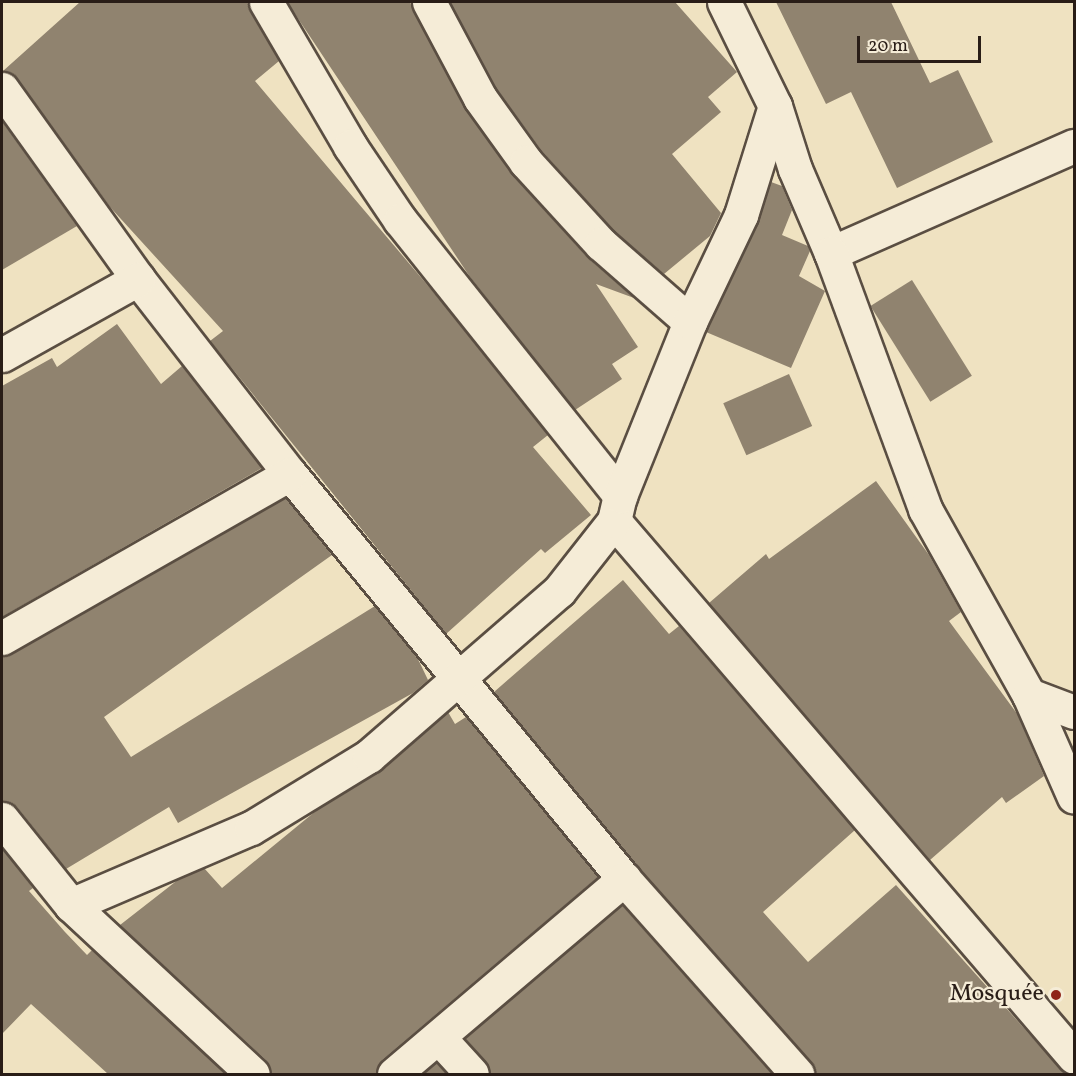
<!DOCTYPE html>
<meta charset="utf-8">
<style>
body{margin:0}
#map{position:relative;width:1076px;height:1076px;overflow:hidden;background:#efe2c1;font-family:Vollkorn,serif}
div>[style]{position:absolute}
.building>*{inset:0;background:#90836f;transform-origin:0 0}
.roads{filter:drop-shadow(2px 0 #5a4e42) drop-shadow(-2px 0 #5a4e42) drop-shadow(0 2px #5a4e42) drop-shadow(0 -2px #5a4e42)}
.minor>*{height:33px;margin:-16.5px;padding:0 16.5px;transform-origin:16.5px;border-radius:16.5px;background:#f5ecd7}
.dots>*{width:16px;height:16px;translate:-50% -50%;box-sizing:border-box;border:3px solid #f5ecd7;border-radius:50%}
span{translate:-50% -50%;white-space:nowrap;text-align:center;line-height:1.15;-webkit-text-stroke:4.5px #f5ecd7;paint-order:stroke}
.poi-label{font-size:24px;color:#291d17}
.right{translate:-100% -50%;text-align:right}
.frame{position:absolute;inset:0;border:3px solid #291d17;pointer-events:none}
.scale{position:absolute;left:857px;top:36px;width:124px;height:27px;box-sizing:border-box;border:3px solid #291d17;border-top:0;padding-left:8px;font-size:18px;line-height:21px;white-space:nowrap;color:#291d17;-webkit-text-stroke:4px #f5ecd7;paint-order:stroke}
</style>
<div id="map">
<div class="building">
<i style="clip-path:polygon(80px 2px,247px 2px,279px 61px,255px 81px,440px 300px,548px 435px,533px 447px,591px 515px,545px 553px,541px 549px,446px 634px,210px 341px,223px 331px,110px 207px,17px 78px,3px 71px)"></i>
<i style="clip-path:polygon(287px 2px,410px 2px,464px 107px,511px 173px,587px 257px,634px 298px,596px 284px,638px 347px,612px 364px,622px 379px,575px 410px,470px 277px)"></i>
<i style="clip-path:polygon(450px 2px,675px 2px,737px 72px,708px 97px,721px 112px,672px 154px,721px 213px,710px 236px,664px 274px,614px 231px,541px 150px,496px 88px)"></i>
<i style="clip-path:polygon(776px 2px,891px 2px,930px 83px,958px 70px,993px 142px,897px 188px,851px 92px,826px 104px)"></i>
<i style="clip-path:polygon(2px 121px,77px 226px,2px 270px)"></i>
<i style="clip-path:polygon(771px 182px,782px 186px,792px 210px,782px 235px,808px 246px,810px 251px,799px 276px,825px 291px,791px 368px,706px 332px,758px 223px)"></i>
<i style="left:912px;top:280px;width:113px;height:49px;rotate:58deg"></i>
<i style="clip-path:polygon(117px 324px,161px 384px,182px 366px,262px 468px,2px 617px,2px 386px,52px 358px,57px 367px)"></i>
<i style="left:789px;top:374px;width:57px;height:72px;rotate:66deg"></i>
<i style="clip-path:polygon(876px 481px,929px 555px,961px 612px,949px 621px,1018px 715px,1044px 776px,1006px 803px,1002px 797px,930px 860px,709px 603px,766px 554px,769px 559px)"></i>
<i style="clip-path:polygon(286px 498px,332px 555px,104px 717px,131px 757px,375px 606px,418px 659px,428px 680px,413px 693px,178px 823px,169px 807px,66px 869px,17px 807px,2px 801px,2px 657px)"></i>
<i style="clip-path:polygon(623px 580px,669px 634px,679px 626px,855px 830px,763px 912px,808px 962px,896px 885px,1065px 1074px,815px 1074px,811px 1062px,638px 867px,494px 692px)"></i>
<i style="clip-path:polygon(448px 712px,455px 724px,466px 717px,598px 877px,382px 1060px,376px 1074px,271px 1074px,266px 1060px,120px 925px,179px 879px,204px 868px,222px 888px,317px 810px,381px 770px)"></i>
<i style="clip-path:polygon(2px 848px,33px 888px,29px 891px,65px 932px,87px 955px,92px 950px,226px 1074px,108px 1074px,31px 1004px,2px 1034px)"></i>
<i style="clip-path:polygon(622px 905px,772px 1074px,490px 1074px,486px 1062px,465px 1038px)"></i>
<i style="clip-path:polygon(436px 1063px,447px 1074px,422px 1074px)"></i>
</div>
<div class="roads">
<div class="minor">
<i style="left:266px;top:2px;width:167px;rotate:59.7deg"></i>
<i style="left:350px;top:146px;width:89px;rotate:56deg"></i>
<i style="left:400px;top:220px;width:353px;rotate:51.4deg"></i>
<i style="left:429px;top:2px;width:109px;rotate:62deg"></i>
<i style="left:480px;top:98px;width:79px;rotate:54.3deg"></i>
<i style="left:526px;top:162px;width:111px;rotate:47.6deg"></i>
<i style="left:601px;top:244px;width:118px;rotate:41.2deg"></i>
<i style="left:724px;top:2px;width:116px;rotate:63.9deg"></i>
<i style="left:775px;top:106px;width:66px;rotate:72.4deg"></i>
<i style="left:795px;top:169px;width:91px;rotate:66.8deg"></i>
<i style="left:831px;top:253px;width:266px;rotate:-23.8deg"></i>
<i style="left:2px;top:89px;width:234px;rotate:54.4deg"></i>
<i style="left:138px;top:279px;width:247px;rotate:52.1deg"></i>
<i style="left:290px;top:474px;width:525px;rotate:50.49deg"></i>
<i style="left:624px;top:879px;width:261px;rotate:48.4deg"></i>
<i style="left:831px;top:253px;width:273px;rotate:69.8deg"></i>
<i style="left:925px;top:509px;width:213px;rotate:60.8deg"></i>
<i style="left:1029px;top:695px;width:48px;rotate:20.7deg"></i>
<i style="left:2px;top:355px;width:156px;rotate:-29.2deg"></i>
<i style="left:614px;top:521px;width:706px;rotate:49.36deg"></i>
<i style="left:2px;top:638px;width:331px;rotate:-29.7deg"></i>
<i style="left:1029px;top:695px;width:111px;rotate:66.2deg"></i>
<i style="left:2px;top:819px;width:110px;rotate:51.3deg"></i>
<i style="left:71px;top:905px;width:248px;rotate:42.9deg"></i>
<i style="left:71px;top:905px;width:196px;rotate:-23.2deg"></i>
<i style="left:251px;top:828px;width:138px;rotate:-31.4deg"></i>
<i style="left:369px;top:756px;width:252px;rotate:-41deg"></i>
<i style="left:559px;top:591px;width:89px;rotate:-51.8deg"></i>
<i style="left:614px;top:521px;width:26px;rotate:-77deg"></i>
<i style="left:620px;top:496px;width:188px;rotate:-68.1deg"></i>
<i style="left:690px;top:322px;width:119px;rotate:-64.5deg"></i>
<i style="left:741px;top:215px;width:114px;rotate:-72.7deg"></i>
<i style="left:440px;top:1039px;width:47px;rotate:47.6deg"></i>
<i style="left:394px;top:1074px;width:302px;rotate:-40.3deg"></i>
</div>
</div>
<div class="dots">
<i style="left:1056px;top:995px;background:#8f2418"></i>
</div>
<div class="poi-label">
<span class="right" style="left:1044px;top:995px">Mosquée</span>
</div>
<div class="frame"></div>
<div class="scale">20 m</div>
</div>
